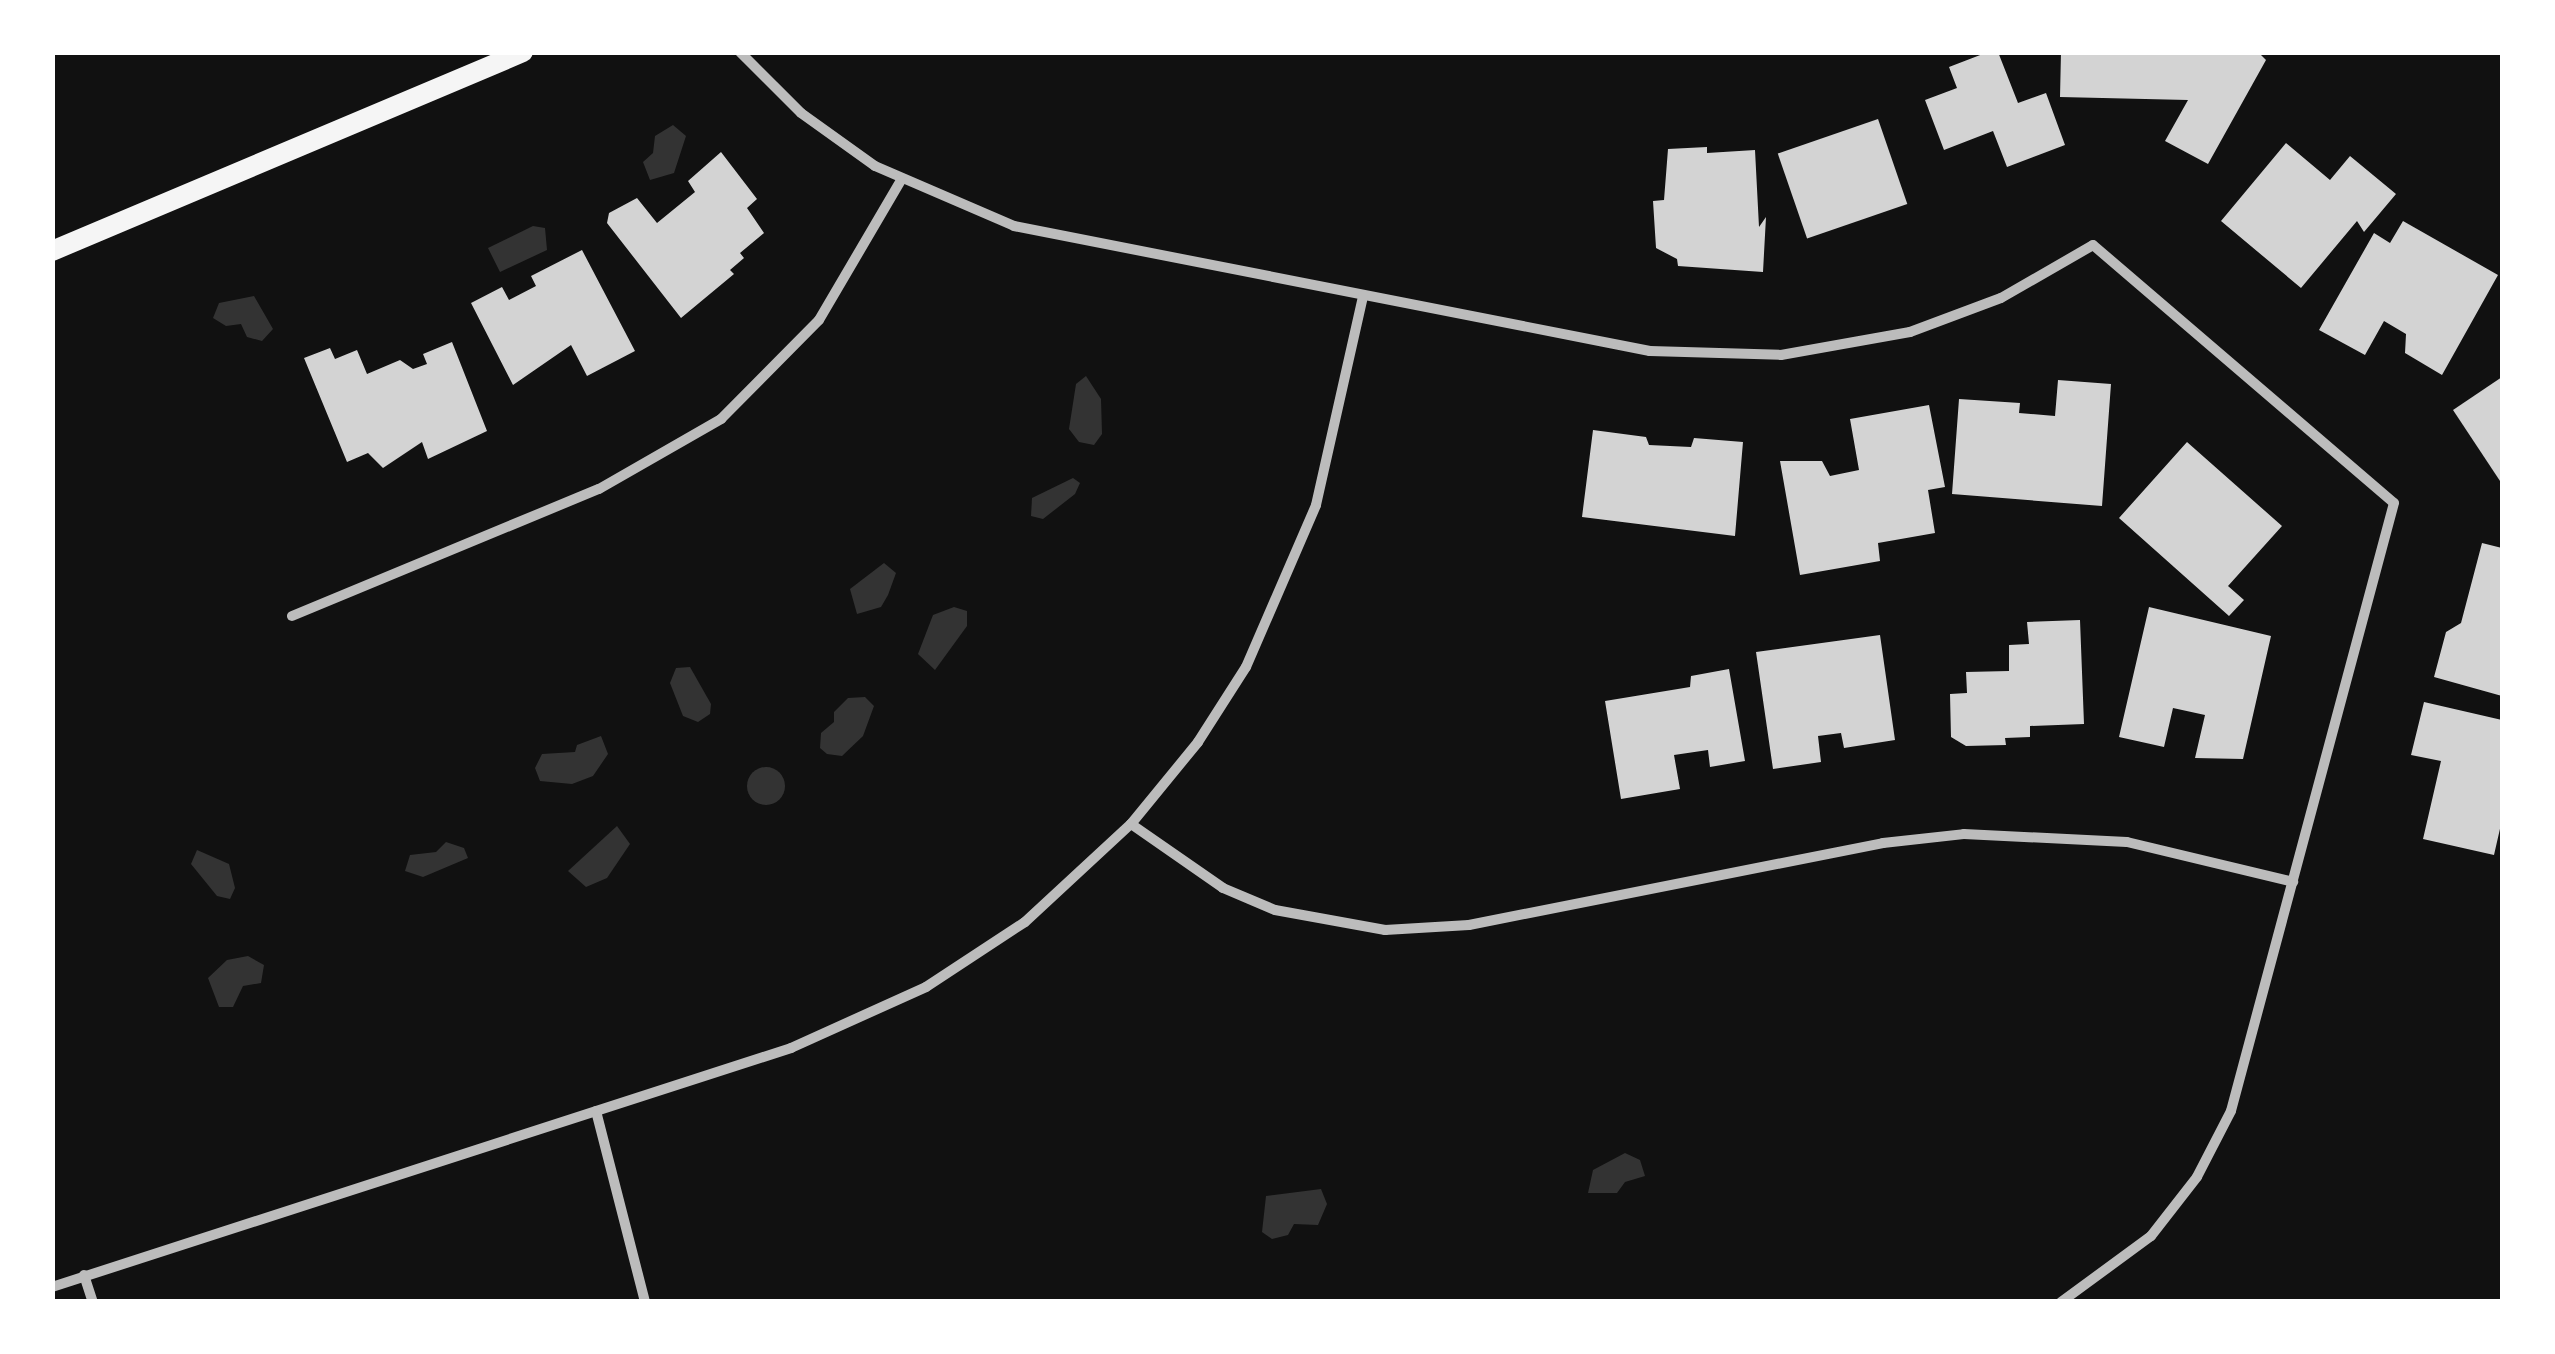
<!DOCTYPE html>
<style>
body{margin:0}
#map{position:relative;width:2555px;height:1354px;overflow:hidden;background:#111;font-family:Arial,sans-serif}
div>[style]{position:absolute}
.water>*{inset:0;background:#333}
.round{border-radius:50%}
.building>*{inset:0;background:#d3d3d3;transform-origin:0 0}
.minor>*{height:10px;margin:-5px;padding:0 5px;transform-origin:5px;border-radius:5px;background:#bcbcbc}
.secondary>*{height:20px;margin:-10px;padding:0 10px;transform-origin:10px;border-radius:10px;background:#f5f5f5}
span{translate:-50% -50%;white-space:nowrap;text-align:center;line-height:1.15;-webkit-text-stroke:10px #fff;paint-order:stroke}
.frame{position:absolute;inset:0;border:55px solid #fff;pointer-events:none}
</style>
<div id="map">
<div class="water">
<i style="clip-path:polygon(673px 125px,686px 136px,674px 173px,650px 180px,643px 162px,653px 153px,655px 136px)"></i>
<i style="clip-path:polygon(533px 226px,545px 228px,547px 250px,500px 272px,488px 248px)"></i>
<i style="clip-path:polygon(254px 296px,273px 329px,262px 341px,247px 337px,241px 324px,226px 326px,213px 318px,219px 303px)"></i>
<i style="clip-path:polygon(1086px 376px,1101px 399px,1102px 434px,1094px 445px,1079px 442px,1069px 429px,1076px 384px)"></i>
<i style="clip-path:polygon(1073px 478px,1080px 483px,1075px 494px,1043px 519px,1031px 516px,1032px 498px)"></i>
<i style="clip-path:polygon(884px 563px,896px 573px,888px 595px,881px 607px,857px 614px,850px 589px)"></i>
<i style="clip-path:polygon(954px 607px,967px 611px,967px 626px,935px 670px,918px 654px,933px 615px)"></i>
<i style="clip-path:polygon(690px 667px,711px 704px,710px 714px,698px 722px,683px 716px,670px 683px,676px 668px)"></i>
<i style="clip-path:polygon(865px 697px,874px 706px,863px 736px,842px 756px,827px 754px,820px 748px,821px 733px,834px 722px,834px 712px,848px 698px)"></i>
<i style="clip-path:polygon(601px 736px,608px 754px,593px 776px,572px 784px,540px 781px,535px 768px,542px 754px,575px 752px,577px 745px)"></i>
<i class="round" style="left:747px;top:767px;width:38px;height:38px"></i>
<i style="clip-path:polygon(617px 826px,630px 844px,607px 878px,586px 887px,568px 871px)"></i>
<i style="clip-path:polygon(446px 842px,464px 848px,468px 858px,423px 877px,405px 871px,410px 855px,436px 852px)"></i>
<i style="clip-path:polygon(197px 850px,229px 864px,235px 888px,230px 899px,217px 896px,191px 864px)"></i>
<i style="clip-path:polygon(248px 956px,264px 965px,261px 983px,243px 986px,233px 1007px,219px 1007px,208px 978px,227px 960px)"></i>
<i style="clip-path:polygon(1625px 1153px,1640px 1160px,1645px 1176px,1625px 1182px,1617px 1193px,1588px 1193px,1593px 1170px)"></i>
<i style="clip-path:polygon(1321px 1189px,1327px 1204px,1318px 1225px,1294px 1224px,1288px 1235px,1272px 1239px,1262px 1232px,1266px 1196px)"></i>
</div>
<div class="building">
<i style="clip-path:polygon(1988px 52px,1998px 52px,2018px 103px,2046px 93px,2065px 145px,2007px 167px,1993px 131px,1944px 150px,1925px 100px,1957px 88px,1949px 67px)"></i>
<i style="clip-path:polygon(2061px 52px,2258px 52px,2266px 60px,2208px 164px,2165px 141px,2188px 100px,2060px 97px)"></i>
<i style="left:1878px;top:119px;width:90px;height:106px;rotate:71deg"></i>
<i style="clip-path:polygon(2286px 143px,2330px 180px,2350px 156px,2396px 194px,2364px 232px,2357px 221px,2301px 288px,2221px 221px)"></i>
<i style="clip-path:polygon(1707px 147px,1707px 153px,1755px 150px,1759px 227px,1766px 217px,1763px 272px,1678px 266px,1677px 259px,1656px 248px,1653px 201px,1664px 200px,1668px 149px)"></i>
<i style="clip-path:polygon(721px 152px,757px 199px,747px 208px,764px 233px,740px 253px,744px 258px,730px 270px,734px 274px,681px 318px,607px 223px,609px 213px,637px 198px,657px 223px,695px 192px,688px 181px)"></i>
<i style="clip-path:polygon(2403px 221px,2498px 275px,2442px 375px,2405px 353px,2406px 334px,2384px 321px,2365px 355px,2319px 330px,2374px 233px,2390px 243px)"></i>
<i style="clip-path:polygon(582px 250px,635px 351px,587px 376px,571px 345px,513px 385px,471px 303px,502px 287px,509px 300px,536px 286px,531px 276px)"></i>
<i style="clip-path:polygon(452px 342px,487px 431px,428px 459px,422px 442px,383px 468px,368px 453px,347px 462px,304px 358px,330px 348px,335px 359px,357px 350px,367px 374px,400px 360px,413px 369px,427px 364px,423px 354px)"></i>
<i style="clip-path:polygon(2502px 377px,2502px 484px,2453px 410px)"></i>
<i style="clip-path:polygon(2058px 380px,2111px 384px,2102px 506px,1952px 494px,1959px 399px,2020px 403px,2019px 413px,2055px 416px)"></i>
<i style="clip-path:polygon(1929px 405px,1945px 487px,1928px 490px,1935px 533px,1878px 543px,1880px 561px,1800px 575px,1780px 461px,1822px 461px,1830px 476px,1859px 470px,1850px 419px)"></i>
<i style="clip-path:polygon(1593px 430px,1646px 437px,1649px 445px,1691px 447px,1694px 438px,1743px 442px,1735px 536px,1582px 517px)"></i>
<i style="clip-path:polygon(2187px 442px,2282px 526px,2228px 586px,2244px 600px,2229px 616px,2119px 518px)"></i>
<i style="clip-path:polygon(2482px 543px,2502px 548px,2502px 696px,2434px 677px,2446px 632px,2461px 623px)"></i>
<i style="clip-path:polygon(2149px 607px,2271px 636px,2243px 759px,2195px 758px,2205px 715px,2173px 708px,2164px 747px,2119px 737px)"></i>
<i style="clip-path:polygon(2080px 620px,2084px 724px,2030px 726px,2030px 737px,2005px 738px,2006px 745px,1966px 746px,1951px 737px,1950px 694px,1967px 693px,1966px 672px,2009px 671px,2009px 645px,2029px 644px,2027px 622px)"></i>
<i style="clip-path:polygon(1880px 635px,1895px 740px,1844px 748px,1841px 733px,1818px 736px,1821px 762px,1773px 769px,1756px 652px)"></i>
<i style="clip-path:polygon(1729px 669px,1745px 761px,1710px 767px,1708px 750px,1674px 755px,1680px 789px,1621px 799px,1605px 701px,1690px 687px,1691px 676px)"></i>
<i style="clip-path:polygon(2424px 702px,2502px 720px,2502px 820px,2494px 855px,2423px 839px,2441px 761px,2411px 755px)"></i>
</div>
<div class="minor">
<i style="left:740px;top:52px;width:86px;rotate:45deg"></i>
<i style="left:801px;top:113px;width:91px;rotate:35.6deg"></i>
<i style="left:875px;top:166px;width:151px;rotate:23.3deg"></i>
<i style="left:1014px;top:226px;width:648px;rotate:11.12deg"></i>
<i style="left:1650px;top:351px;width:131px;rotate:1.7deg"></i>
<i style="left:1781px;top:355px;width:131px;rotate:-10.1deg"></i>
<i style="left:1910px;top:332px;width:97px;rotate:-20.5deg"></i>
<i style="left:2001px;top:298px;width:106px;rotate:-29.9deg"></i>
<i style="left:2093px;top:245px;width:396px;rotate:40.6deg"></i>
<i style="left:2394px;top:503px;width:629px;rotate:105.01deg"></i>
<i style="left:2231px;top:1111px;width:74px;rotate:117.3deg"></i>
<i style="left:2197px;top:1177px;width:75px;rotate:127.9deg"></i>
<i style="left:2151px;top:1236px;width:112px;rotate:143.7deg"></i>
<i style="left:292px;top:616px;width:332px;rotate:-22.5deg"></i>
<i style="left:599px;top:489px;width:141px;rotate:-29.8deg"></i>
<i style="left:721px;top:419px;width:139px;rotate:-45.3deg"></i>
<i style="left:819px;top:320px;width:162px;rotate:-59.6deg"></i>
<i style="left:1131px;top:824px;width:112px;rotate:34.8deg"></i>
<i style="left:1223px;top:888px;width:56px;rotate:22.9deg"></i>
<i style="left:1275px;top:910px;width:112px;rotate:10.3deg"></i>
<i style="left:1385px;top:930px;width:84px;rotate:-3.4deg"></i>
<i style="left:1469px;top:925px;width:422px;rotate:-11.2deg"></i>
<i style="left:1883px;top:843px;width:81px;rotate:-6.3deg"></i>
<i style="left:1964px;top:834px;width:163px;rotate:2.8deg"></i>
<i style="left:2127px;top:842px;width:171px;rotate:13.5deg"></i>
<i style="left:596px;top:1111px;width:197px;rotate:75.6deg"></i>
<i style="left:84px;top:1275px;width:28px;rotate:72deg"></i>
<i style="left:52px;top:1287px;width:777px;rotate:-17.92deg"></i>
<i style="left:791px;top:1048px;width:148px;rotate:-24.3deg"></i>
<i style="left:926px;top:987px;width:118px;rotate:-33.3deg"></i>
<i style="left:1025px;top:922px;width:144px;rotate:-42.8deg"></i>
<i style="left:1131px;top:824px;width:106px;rotate:-50.7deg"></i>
<i style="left:1198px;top:742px;width:89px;rotate:-57.4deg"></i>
<i style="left:1246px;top:667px;width:176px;rotate:-66.6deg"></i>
<i style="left:1316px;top:505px;width:214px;rotate:-77.3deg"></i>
</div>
<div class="secondary">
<i style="left:52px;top:251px;width:511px;rotate:-22.9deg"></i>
</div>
<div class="frame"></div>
</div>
